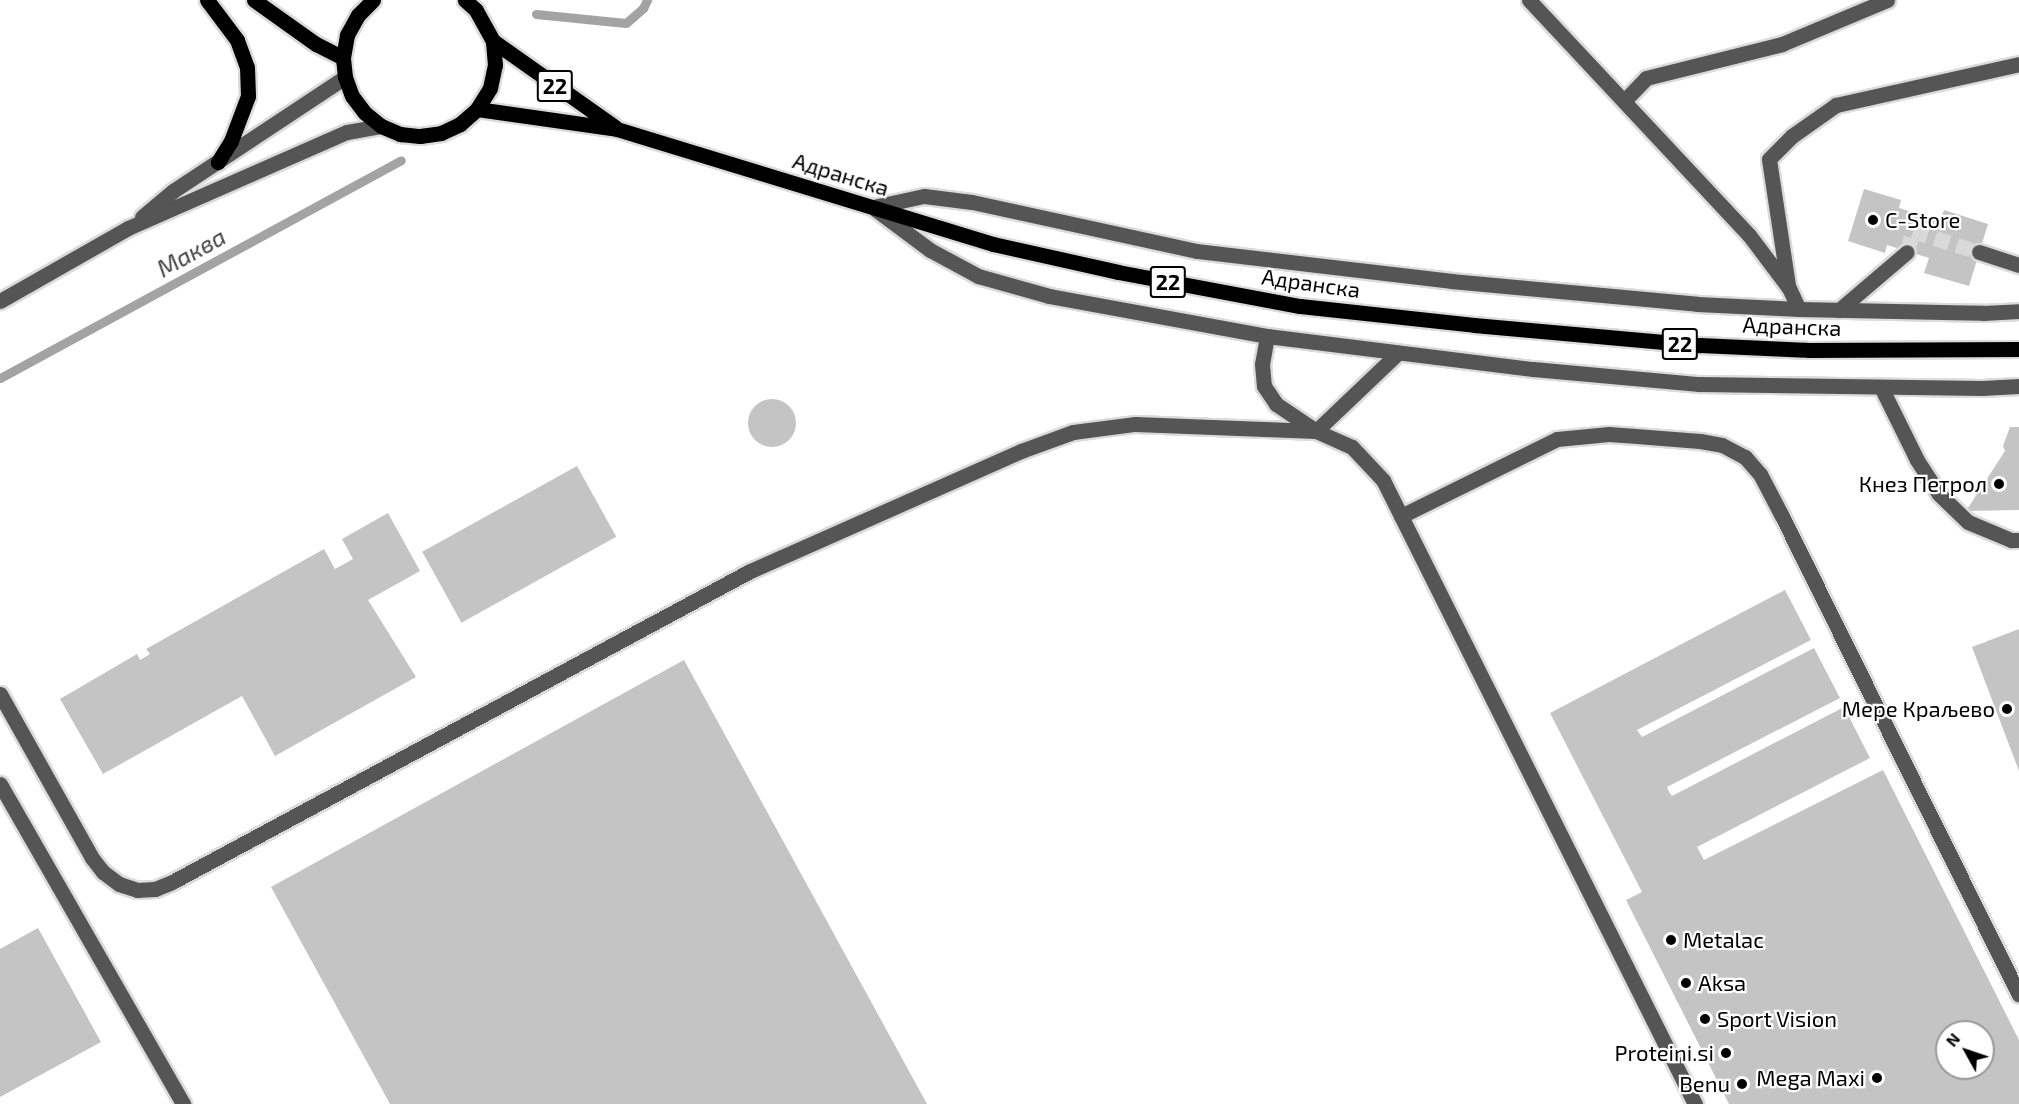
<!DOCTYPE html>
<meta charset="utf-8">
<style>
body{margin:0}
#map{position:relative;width:2019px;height:1104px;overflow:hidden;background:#fff;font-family:"Exo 2",sans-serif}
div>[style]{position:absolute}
.stream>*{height:9px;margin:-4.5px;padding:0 4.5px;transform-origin:4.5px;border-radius:4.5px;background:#a3a3a3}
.building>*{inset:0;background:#c4c4c4;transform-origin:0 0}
.round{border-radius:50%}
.minor-tunnel>*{height:15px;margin-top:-7.5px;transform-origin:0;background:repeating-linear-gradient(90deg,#d9d9d9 0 15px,transparent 0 23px)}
.roads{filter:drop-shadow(2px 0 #dbdbdb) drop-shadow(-2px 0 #dbdbdb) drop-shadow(0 2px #dbdbdb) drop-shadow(0 -2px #dbdbdb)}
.minor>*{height:15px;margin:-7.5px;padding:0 7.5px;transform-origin:7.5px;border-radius:7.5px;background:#555}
.major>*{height:15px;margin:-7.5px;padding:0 7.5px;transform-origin:7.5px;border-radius:7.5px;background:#000}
.dots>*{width:16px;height:16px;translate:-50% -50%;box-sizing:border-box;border:3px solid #fff;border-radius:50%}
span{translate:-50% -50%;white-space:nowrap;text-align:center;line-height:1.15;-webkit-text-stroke:4.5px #fff;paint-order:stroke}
.shield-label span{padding:2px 4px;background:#fff;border:2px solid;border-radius:4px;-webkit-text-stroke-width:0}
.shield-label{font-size:21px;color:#000;font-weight:700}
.street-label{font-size:22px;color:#000}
.poi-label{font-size:22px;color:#000}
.left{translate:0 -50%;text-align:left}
.right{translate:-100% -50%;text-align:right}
.water-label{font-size:24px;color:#444;font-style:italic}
.north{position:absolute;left:1935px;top:1020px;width:60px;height:60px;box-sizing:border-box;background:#fff;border:2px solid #999;border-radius:50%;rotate:310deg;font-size:16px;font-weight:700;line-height:24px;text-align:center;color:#000}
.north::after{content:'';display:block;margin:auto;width:21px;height:27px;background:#000;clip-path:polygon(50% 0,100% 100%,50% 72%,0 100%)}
</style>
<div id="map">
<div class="stream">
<i style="left:536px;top:14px;width:90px;rotate:5.7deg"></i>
<i style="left:626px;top:23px;width:23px;rotate:-41deg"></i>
<i style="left:643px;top:8px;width:9px;rotate:-63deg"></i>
<i style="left:0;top:378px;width:456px;rotate:-28.5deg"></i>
</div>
<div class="building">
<i style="clip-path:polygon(1864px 189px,1901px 200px,1899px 208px,1940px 221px,1944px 210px,1988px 224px,1969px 286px,1924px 273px,1929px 258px,1887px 245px,1885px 253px,1848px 241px)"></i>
<i class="round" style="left:748px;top:399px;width:48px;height:48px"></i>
<i style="clip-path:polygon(2010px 427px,2019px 427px,2019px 510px,1966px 511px,2005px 451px,2003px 446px)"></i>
<i style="left:577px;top:466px;width:81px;height:177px;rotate:61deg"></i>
<i style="clip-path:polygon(388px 513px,420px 571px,368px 600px,416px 677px,275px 756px,242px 696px,103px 774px,60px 699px,137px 654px,140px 660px,150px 654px,146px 649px,324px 549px,335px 569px,353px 559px,342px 539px)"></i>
<i style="clip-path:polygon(evenodd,1785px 590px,1811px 640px,1637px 730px,1642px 737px,1814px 648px,1840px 698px,1667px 787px,1669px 792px,1672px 796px,1844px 707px,1870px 758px,1697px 847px,1704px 860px,1883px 770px,2019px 1040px,2019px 1104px,1729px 1104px,1626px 900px,1642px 892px,1550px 713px,1785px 590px,1947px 1032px,1983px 1032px,1983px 1068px,1947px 1068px,1947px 1032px)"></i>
<i style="clip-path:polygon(2019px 629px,2019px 771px,1972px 647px)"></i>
<i style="clip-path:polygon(684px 660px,927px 1104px,390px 1104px,271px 887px)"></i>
<i style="clip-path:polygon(38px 928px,101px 1042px,0 1097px,0 949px)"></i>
</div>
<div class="minor-tunnel">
<i style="left:1907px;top:252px;width:22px;rotate:-74deg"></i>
<i style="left:1913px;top:231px;width:69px;rotate:17.7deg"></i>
</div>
<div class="roads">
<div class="minor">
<i style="left:1529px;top:0;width:322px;rotate:46.9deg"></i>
<i style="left:1749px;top:235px;width:66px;rotate:53deg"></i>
<i style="left:1789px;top:288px;width:23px;rotate:65deg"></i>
<i style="left:1624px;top:101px;width:32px;rotate:-46deg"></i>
<i style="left:1646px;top:78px;width:140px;rotate:-14deg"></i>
<i style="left:1782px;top:44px;width:114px;rotate:-22.7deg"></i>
<i style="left:873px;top:207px;width:52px;rotate:-12.2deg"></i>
<i style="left:924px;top:196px;width:48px;rotate:7.1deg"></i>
<i style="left:972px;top:202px;width:230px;rotate:12.3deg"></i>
<i style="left:1197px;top:251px;width:256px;rotate:6.7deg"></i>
<i style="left:1451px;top:281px;width:247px;rotate:5.3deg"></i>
<i style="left:1697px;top:304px;width:102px;rotate:2.8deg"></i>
<i style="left:1799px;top:309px;width:184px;rotate:1.2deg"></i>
<i style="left:1983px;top:313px;width:36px;rotate:-3deg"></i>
<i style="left:875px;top:209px;width:69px;rotate:36.7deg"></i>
<i style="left:930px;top:250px;width:55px;rotate:28.4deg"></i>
<i style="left:978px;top:276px;width:74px;rotate:15.7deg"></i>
<i style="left:1049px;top:296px;width:222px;rotate:10.4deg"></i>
<i style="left:1267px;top:336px;width:268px;rotate:7.1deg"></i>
<i style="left:1533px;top:369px;width:167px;rotate:5.2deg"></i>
<i style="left:1699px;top:384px;width:283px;rotate:0.8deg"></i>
<i style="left:1982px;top:388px;width:37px;rotate:-3deg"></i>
<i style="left:142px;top:217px;width:40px;rotate:-40deg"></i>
<i style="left:173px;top:191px;width:206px;rotate:-33.5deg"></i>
<i style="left:1979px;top:252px;width:42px;rotate:18deg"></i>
<i style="left:1788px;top:285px;width:127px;rotate:-98.6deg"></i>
<i style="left:1769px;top:159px;width:33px;rotate:-45deg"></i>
<i style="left:1792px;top:136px;width:54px;rotate:-35.2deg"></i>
<i style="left:1836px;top:105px;width:188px;rotate:-12.6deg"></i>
<i style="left:0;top:301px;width:147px;rotate:-29.7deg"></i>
<i style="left:128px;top:228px;width:239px;rotate:-23.7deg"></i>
<i style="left:347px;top:132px;width:35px;rotate:-10deg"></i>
<i style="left:1839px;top:310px;width:89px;rotate:-40.5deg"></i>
<i style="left:1267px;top:336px;width:28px;rotate:100deg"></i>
<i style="left:1262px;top:364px;width:22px;rotate:85deg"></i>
<i style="left:1264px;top:386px;width:22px;rotate:56deg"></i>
<i style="left:1276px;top:404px;width:48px;rotate:34deg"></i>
<i style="left:1316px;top:431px;width:39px;rotate:24deg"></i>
<i style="left:1352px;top:447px;width:45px;rotate:46.8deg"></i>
<i style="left:1383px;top:480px;width:698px;rotate:63.43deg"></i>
<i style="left:1881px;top:387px;width:81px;rotate:63.7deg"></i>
<i style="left:1917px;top:460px;width:40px;rotate:57.1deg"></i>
<i style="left:1939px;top:494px;width:40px;rotate:44deg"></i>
<i style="left:1968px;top:522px;width:47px;rotate:22.7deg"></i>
<i style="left:2011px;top:540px;width:8px"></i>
<i style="left:1401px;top:516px;width:174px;rotate:-26.3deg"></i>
<i style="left:1557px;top:439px;width:52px;rotate:-5.5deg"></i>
<i style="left:1609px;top:434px;width:91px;rotate:4.4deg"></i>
<i style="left:1700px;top:441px;width:22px;rotate:10deg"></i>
<i style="left:1722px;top:445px;width:26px;rotate:28deg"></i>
<i style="left:1745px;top:457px;width:23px;rotate:49deg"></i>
<i style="left:1760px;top:474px;width:47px;rotate:62.4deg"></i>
<i style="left:1782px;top:516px;width:534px;rotate:63.67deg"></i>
<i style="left:0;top:694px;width:188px;rotate:60.7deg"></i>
<i style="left:92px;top:858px;width:18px;rotate:52deg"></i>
<i style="left:103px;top:872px;width:20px;rotate:37deg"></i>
<i style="left:119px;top:884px;width:19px;rotate:18deg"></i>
<i style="left:137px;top:890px;width:18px;rotate:-3deg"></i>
<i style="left:155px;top:889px;width:18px;rotate:-22deg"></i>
<i style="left:172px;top:882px;width:656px;rotate:-28.28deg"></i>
<i style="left:750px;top:571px;width:296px;rotate:-23.9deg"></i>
<i style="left:1021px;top:451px;width:55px;rotate:-20.1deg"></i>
<i style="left:1073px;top:432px;width:63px;rotate:-7.4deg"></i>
<i style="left:1135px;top:424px;width:181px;rotate:2.2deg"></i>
<i style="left:1316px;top:431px;width:113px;rotate:-43.6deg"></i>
<i style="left:0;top:784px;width:369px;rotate:60.2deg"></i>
</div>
<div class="major">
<i style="left:207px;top:0;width:50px;rotate:53.1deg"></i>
<i style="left:237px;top:40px;width:29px;rotate:70deg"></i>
<i style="left:247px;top:67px;width:29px;rotate:88deg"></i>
<i style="left:248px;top:96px;width:48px;rotate:110.7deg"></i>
<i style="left:231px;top:141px;width:25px;rotate:122deg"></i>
<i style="left:254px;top:0;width:76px;rotate:35.4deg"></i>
<i style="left:316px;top:44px;width:30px;rotate:27deg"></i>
<i style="left:373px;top:0;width:21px;rotate:135deg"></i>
<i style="left:358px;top:15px;width:23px;rotate:119deg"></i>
<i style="left:347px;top:35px;width:23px;rotate:100deg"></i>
<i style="left:343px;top:58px;width:19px;rotate:84deg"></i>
<i style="left:345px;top:77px;width:20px;rotate:70deg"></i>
<i style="left:352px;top:96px;width:21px;rotate:53deg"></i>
<i style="left:365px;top:113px;width:21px;rotate:39deg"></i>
<i style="left:381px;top:126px;width:21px;rotate:23deg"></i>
<i style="left:400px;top:134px;width:20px;rotate:6deg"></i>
<i style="left:420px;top:136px;width:21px;rotate:-8deg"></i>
<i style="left:441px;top:133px;width:21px;rotate:-25deg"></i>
<i style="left:460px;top:124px;width:23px;rotate:-41deg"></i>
<i style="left:477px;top:109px;width:25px;rotate:-58deg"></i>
<i style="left:490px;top:88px;width:24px;rotate:-78deg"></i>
<i style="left:495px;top:65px;width:24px;rotate:-95deg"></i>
<i style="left:493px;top:41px;width:35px;rotate:-119deg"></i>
<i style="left:476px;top:10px;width:15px;rotate:-138deg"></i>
<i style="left:493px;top:41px;width:149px;rotate:35.2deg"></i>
<i style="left:477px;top:109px;width:141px;rotate:8.1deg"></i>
<i style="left:617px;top:129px;width:393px;rotate:17deg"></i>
<i style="left:993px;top:244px;width:128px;rotate:12.6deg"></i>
<i style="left:1118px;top:272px;width:185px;rotate:10.6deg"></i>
<i style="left:1300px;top:306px;width:175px;rotate:6.2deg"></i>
<i style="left:1474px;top:325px;width:227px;rotate:5.1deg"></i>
<i style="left:1700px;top:345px;width:109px;rotate:2.6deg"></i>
<i style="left:1809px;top:350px;width:210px;rotate:-0.3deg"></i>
</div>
</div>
<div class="dots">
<i style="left:1873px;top:220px;background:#000"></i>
<i style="left:1999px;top:484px;background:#000"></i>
<i style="left:2007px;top:709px;background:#000"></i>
<i style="left:1671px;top:940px;background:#000"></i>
<i style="left:1686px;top:983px;background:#000"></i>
<i style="left:1705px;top:1019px;background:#000"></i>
<i style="left:1726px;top:1053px;background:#000"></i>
<i style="left:1877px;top:1078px;background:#000"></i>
<i style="left:1742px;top:1084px;background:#000"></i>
</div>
<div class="shield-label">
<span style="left:555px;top:86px">22</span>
<span style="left:1168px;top:282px">22</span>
<span style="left:1680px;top:344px">22</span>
</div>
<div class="street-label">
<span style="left:841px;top:174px;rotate:17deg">Адранска</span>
<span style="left:1311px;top:283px;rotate:8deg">Адранска</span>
<span style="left:1792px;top:326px;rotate:2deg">Адранска</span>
</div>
<div class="poi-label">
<span class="left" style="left:1885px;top:220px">C-Store</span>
<span class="right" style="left:1987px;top:484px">Кнез Петрол</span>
<span class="right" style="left:1995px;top:709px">Мере Краљево</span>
<span class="left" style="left:1683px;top:940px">Metalac</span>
<span class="left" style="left:1698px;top:983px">Aksa</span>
<span class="left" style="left:1717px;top:1019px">Sport Vision</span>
<span class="right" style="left:1714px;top:1053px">Proteini.si</span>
<span class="right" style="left:1865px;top:1078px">Mega Maxi</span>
<span class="right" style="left:1730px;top:1084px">Benu</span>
</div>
<div class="water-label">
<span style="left:191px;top:252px;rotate:-29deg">Маква</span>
</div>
<div class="north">N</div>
</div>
